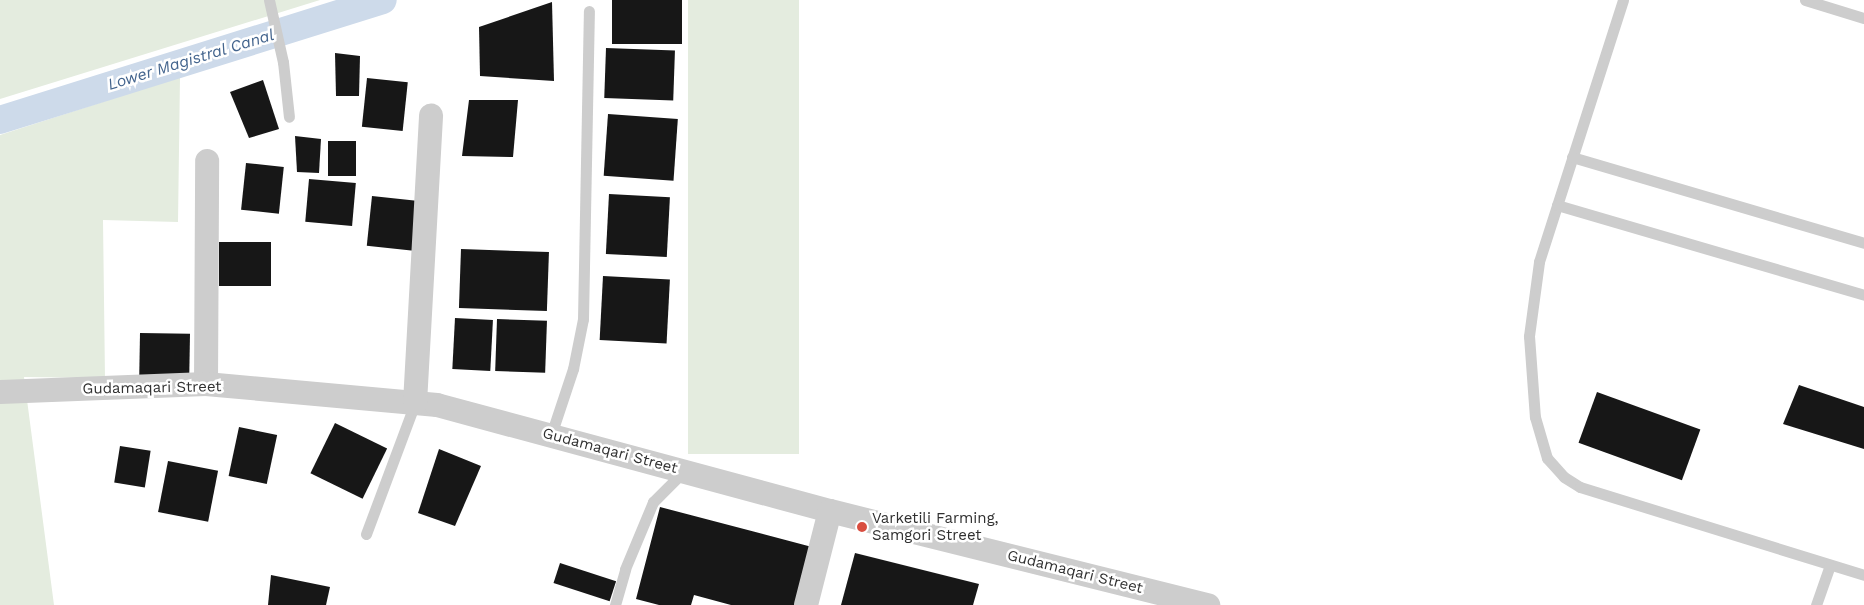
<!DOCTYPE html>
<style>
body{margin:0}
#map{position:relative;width:1864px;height:605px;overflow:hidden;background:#fff;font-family:"Work Sans",sans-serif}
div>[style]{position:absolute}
.green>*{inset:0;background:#e4ecdf;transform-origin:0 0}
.canal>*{height:28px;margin:-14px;padding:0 14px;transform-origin:14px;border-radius:14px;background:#cddaea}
.building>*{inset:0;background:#171717;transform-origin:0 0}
.lane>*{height:11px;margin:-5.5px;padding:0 5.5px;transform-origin:5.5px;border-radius:5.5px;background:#cdcdcd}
.street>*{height:24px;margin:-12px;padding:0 12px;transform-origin:12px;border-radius:12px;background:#cdcdcd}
.dots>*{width:14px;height:14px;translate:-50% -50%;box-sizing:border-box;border:2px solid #fff;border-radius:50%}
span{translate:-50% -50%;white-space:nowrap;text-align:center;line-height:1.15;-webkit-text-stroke:5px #fff;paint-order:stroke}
.street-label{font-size:15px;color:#303030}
.poi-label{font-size:15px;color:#303030}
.left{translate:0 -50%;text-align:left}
.water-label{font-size:16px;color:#43648d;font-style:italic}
</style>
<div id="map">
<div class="green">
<i style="clip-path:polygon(0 0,320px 0,0 99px)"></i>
<i style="left:688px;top:0;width:111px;height:454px"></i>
<i style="clip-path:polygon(180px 77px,178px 222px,103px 220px,105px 378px,24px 377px,54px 605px,0 605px,0 135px)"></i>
</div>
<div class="canal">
<i style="left:0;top:120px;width:401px;rotate:-17.4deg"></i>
</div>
<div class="building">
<i style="left:612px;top:0;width:70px;height:44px"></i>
<i style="clip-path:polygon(552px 2px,554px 81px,480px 76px,479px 27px)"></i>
<i style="left:606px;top:48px;width:69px;height:50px;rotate:2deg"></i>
<i style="clip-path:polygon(335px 53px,360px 56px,359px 96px,336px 96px)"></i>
<i style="left:367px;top:78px;width:41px;height:49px;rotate:6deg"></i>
<i style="clip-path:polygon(263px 80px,279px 129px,249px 138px,230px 92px)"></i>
<i style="clip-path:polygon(469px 100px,518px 100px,513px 157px,462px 156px)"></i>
<i style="left:608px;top:114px;width:70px;height:62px;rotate:4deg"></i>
<i style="clip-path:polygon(295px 136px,321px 139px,319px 173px,297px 172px)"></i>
<i style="left:328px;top:141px;width:28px;height:35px"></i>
<i style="left:246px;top:163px;width:38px;height:47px;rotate:6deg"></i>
<i style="left:309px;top:179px;width:47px;height:43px;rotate:5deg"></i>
<i style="left:609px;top:194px;width:61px;height:60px;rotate:3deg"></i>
<i style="left:372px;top:196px;width:47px;height:50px;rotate:6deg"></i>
<i style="left:219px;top:242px;width:52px;height:44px"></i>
<i style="left:461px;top:249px;width:88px;height:59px;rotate:2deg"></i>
<i style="left:603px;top:276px;width:67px;height:64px;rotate:3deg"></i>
<i style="left:455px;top:318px;width:38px;height:51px;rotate:3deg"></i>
<i style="left:497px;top:319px;width:50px;height:52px;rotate:2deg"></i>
<i style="left:140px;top:333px;width:50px;height:44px;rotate:1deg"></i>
<i style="clip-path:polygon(1799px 385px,1864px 407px,1864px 449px,1783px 424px)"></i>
<i style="left:1597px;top:392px;width:110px;height:54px;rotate:20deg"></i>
<i style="left:335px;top:423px;width:58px;height:56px;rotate:26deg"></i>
<i style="left:239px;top:427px;width:39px;height:50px;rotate:12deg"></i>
<i style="left:120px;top:446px;width:31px;height:37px;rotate:9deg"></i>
<i style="clip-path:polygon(439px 449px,481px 466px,455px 526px,418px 513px)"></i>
<i style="left:168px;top:461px;width:51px;height:52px;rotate:11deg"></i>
<i style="clip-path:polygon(660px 507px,812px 547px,797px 605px,731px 605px,694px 595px,691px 605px,659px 605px,636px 599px)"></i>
<i style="clip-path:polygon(855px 553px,979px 584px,973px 605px,841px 605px)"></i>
<i style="left:560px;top:563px;width:59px;height:21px;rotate:18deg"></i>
<i style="clip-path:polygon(271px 575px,330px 587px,326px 605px,268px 605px)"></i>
</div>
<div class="lane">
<i style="left:269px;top:0;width:64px;rotate:77.3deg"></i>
<i style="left:283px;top:62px;width:55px;rotate:83.8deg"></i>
<i style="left:1623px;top:0;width:275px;rotate:107.8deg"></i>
<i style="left:1539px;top:262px;width:75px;rotate:97.7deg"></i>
<i style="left:1529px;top:336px;width:81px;rotate:85.8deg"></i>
<i style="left:1535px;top:417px;width:43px;rotate:73.7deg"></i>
<i style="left:1547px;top:458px;width:25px;rotate:48deg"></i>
<i style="left:1564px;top:477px;width:19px;rotate:32deg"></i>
<i style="left:1580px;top:487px;width:297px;rotate:17.2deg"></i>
<i style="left:1805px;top:0;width:62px;rotate:17deg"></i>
<i style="left:1572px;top:157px;width:304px;rotate:16.4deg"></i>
<i style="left:1557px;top:205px;width:320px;rotate:16.3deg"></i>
<i style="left:551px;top:435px;width:70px;rotate:-71.6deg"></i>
<i style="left:573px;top:369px;width:51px;rotate:-78.7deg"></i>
<i style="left:583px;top:319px;width:308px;rotate:-88.9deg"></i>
<i style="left:366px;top:534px;width:140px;rotate:-69.5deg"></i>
<i style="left:615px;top:605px;width:37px;rotate:-74deg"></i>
<i style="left:625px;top:569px;width:73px;rotate:-67.3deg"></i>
<i style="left:653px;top:502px;width:44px;rotate:-45deg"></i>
<i style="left:1816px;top:605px;width:42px;rotate:-70.7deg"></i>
</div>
<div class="street">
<i style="left:206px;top:384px;width:223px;rotate:-89.7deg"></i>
<i style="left:0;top:392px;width:206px;rotate:-2.2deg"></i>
<i style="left:206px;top:384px;width:232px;rotate:5.2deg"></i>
<i style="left:437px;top:405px;width:407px;rotate:15.1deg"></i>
<i style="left:830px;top:511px;width:390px;rotate:14deg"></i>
<i style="left:415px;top:403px;width:288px;rotate:-86.8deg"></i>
<i style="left:806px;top:605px;width:97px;rotate:-75.7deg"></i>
</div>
<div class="dots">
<i style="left:862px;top:527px;background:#d94e40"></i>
</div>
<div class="street-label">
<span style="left:152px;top:388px;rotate:-1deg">Gudamaqari Street</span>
<span style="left:610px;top:451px;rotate:15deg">Gudamaqari Street</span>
<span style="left:1075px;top:572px;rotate:14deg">Gudamaqari Street</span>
</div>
<div class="poi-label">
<span class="left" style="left:872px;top:527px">Varketili Farming,<br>Samgori Street</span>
</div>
<div class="water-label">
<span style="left:191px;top:60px;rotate:-17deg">Lower Magistral Canal</span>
</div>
</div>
